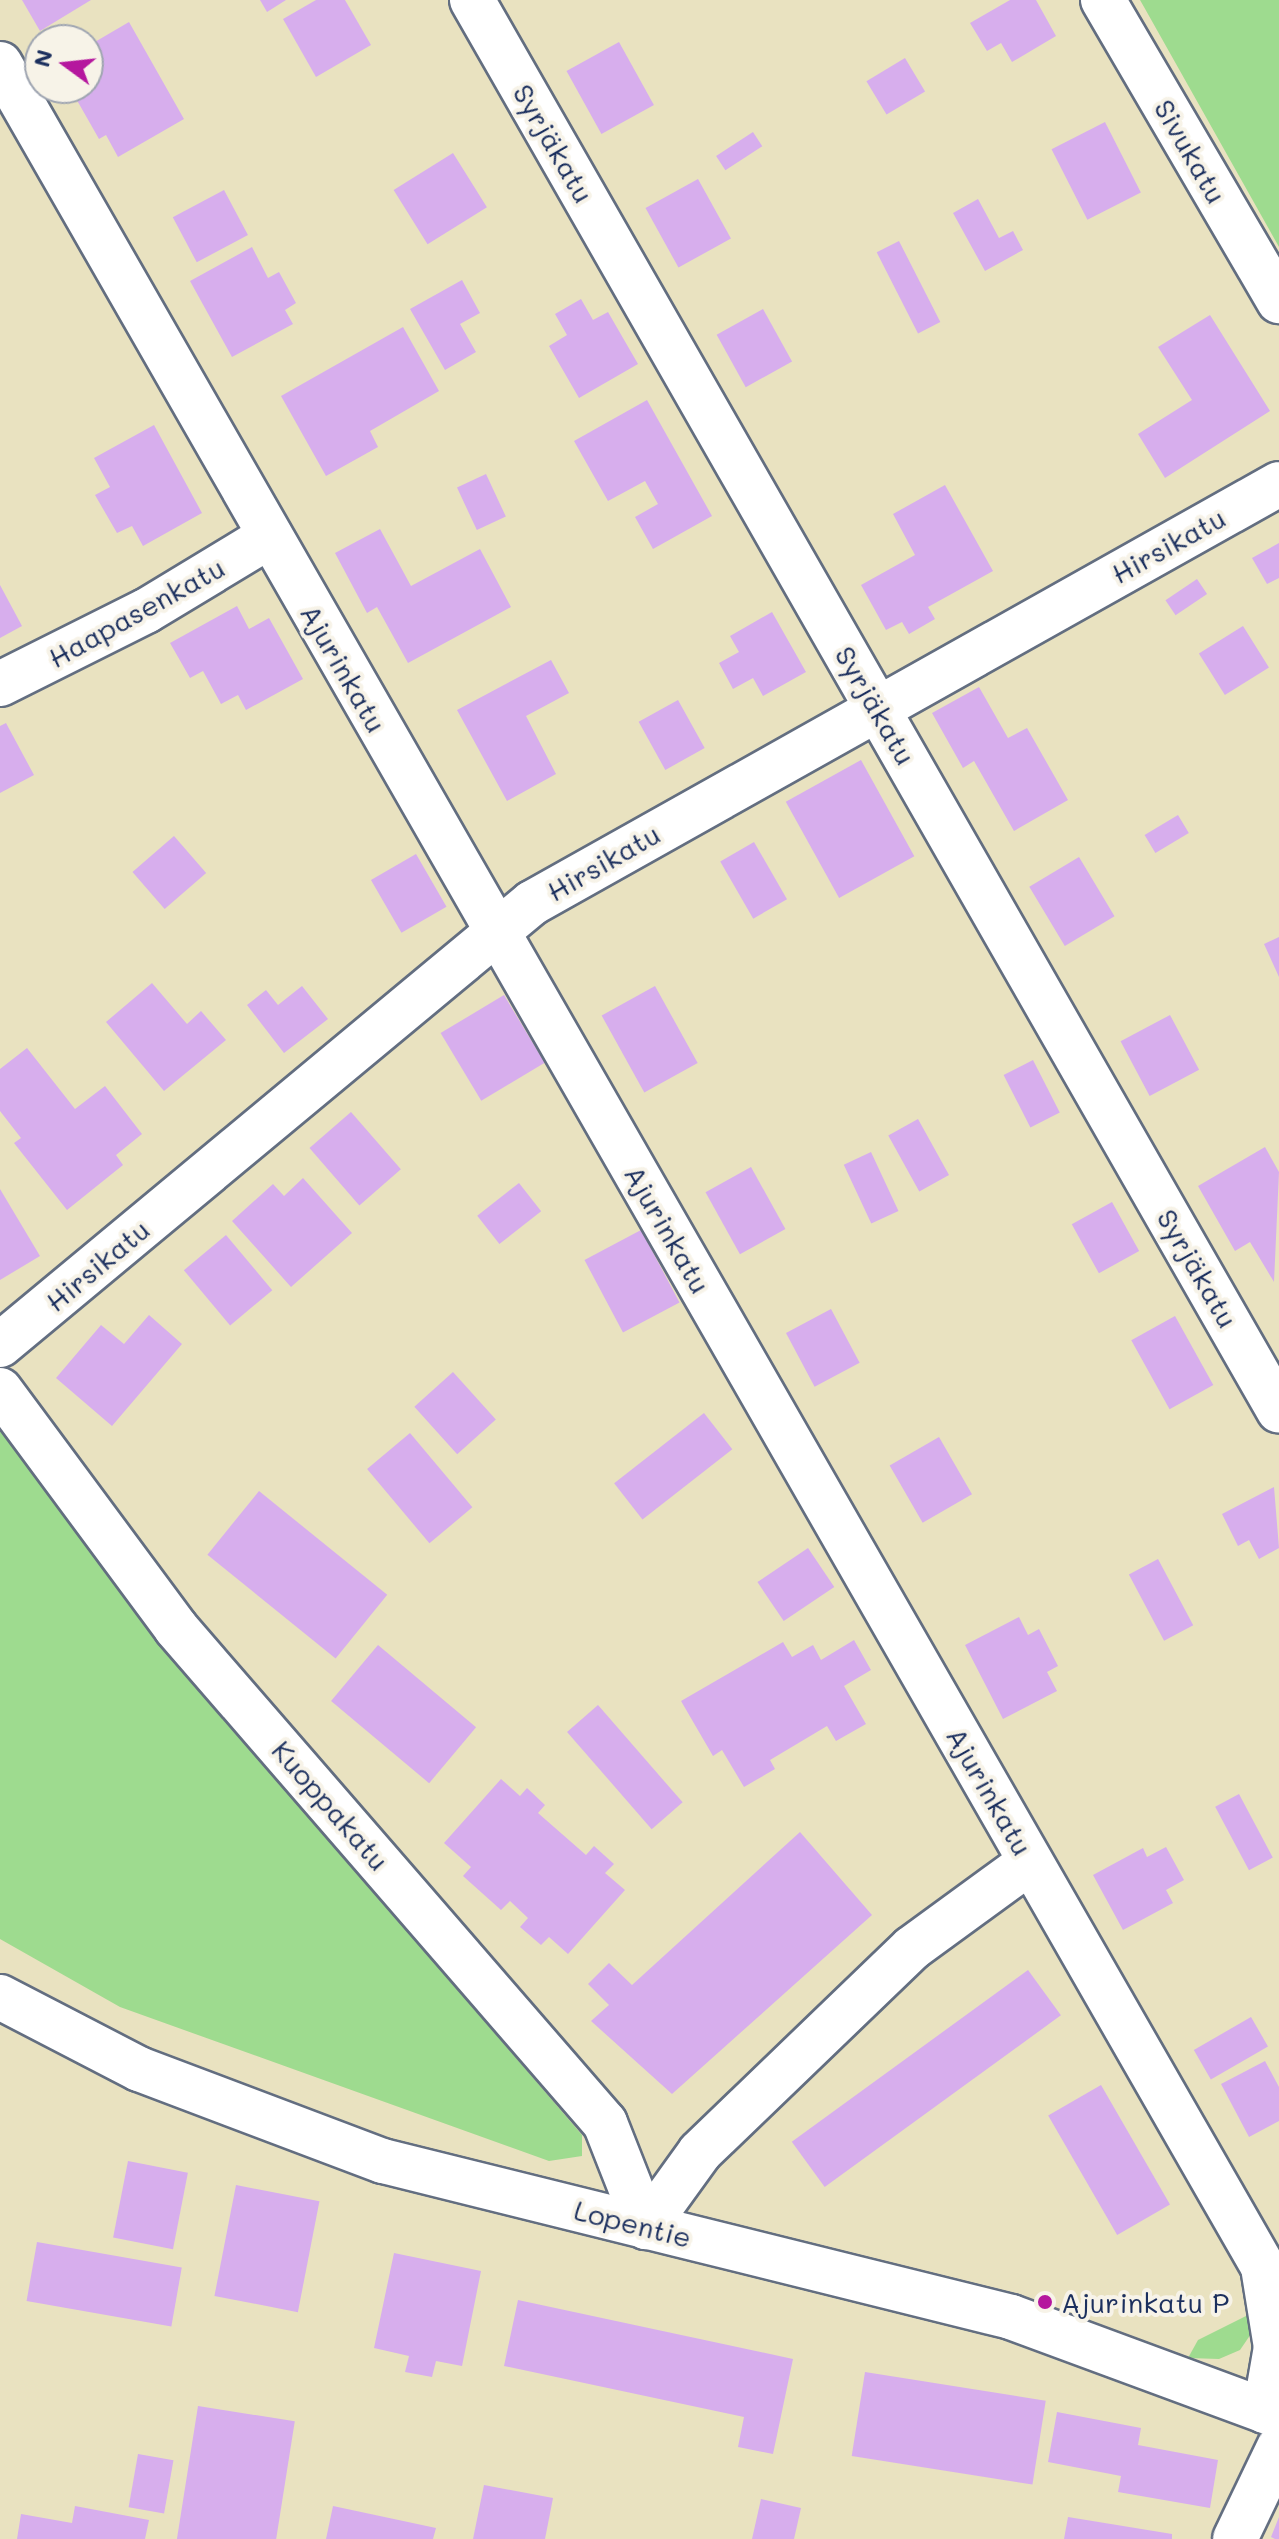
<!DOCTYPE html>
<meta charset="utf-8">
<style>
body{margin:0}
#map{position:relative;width:1279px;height:2539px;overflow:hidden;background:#e9e2c0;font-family:Mali,sans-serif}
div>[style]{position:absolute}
.green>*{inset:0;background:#9edb8f}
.building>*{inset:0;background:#d7aeed;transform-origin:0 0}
.roads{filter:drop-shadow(2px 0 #636e80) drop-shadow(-2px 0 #636e80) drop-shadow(0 2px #636e80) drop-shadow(0 -2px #636e80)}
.minor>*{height:44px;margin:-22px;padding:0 22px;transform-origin:22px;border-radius:22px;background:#fff}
.dots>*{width:22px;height:22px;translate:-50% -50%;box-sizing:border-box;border:4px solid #f7f3e8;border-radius:50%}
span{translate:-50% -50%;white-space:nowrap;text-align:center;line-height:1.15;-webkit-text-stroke:8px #f7f3e8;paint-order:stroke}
.street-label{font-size:28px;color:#1b2f5e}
.poi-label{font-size:28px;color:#1b2f5e}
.left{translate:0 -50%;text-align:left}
.north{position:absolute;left:24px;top:24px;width:80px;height:80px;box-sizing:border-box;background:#f7f3e8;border:2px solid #9fa5b1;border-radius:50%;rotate:285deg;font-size:22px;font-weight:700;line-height:32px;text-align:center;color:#1b2f5e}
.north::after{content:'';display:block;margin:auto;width:28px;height:36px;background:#b5179e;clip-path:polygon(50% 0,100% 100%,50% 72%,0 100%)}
</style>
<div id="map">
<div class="green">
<i style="clip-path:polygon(1140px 0,1279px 0,1279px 247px,1144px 7px)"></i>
<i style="clip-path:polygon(0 1425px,131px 1608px,582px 2135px,582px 2156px,549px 2161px,120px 2007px,0 1939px)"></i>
<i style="clip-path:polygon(1254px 2312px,1253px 2331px,1240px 2350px,1219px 2359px,1188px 2358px,1198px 2340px)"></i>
</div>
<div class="building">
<i style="clip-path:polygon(22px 0,91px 0,40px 31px)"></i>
<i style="clip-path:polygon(260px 0,286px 0,267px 12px)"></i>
<i style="clip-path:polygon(316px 0,345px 0,371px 45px,316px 77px,283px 19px)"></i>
<i style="clip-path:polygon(1010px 0,1036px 0,1056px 36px,1012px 62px,1001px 43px,987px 51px,970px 23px)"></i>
<i style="clip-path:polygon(129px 22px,184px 119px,118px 157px,106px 135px,99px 139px,70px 88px,88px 88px,88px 46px)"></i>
<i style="left:619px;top:42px;width:72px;height:60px;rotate:61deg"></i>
<i style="left:905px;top:58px;width:39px;height:45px;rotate:59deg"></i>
<i style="left:1105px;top:122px;width:79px;height:60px;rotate:63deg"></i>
<i style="left:753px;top:132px;width:17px;height:44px;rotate:57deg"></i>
<i style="left:453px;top:153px;width:64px;height:70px;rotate:58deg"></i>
<i style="left:698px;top:179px;width:68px;height:60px;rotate:61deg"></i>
<i style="left:224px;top:190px;width:51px;height:58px;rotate:62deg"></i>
<i style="clip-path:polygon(978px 199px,999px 238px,1013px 231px,1023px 250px,985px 271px,953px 213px)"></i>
<i style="left:899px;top:241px;width:91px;height:25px;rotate:63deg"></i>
<i style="clip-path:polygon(252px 247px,268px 278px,279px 272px,296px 303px,285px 310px,293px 324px,232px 357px,190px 281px)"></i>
<i style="clip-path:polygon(462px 280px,480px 313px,460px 324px,476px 352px,445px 370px,410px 309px)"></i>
<i style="clip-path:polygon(581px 299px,593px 320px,608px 312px,638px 364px,579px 398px,549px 346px,567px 335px,555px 314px)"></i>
<i style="left:763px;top:309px;width:60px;height:53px;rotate:61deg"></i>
<i style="clip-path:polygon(1210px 315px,1270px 411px,1165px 478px,1138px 434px,1192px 400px,1158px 347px)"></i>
<i style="clip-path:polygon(403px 327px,439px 391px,370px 431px,378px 447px,326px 476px,281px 396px)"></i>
<i style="clip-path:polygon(647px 400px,712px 516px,653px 549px,635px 517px,658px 504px,645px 481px,608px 501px,574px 441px)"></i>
<i style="clip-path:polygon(154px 425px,202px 513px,143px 546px,132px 526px,117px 533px,95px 495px,110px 487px,94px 458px)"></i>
<i style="left:486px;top:474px;width:47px;height:32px;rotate:65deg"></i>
<i style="clip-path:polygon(945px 485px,993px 571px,928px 607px,935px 619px,909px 634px,902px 622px,886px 630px,861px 585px,915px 555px,893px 514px)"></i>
<i style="clip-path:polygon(380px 529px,411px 586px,480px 549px,511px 607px,408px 663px,377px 607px,367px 613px,335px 553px)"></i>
<i style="clip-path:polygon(1279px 543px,1279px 578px,1267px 584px,1252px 558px)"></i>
<i style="left:1197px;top:579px;width:18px;height:38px;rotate:56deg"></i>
<i style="clip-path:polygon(0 585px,22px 626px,0 638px)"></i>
<i style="clip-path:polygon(237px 606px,249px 629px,269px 618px,303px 679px,246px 710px,238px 695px,221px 704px,203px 671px,190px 678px,170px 643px)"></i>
<i style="clip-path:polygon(772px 612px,806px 672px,763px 696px,753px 678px,733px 689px,719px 663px,739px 652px,730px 636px)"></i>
<i style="left:1243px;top:626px;width:49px;height:52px;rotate:58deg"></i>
<i style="clip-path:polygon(551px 660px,569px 693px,526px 716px,556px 774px,507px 801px,457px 710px)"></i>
<i style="clip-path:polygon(979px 687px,1008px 738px,1027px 728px,1068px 800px,1014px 831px,974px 761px,963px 768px,932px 713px)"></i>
<i style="left:678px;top:700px;width:55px;height:45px;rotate:61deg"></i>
<i style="clip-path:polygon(6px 723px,34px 775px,0 793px,0 726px)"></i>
<i style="left:861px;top:760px;width:110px;height:86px;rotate:61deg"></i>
<i style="left:1178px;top:815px;width:21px;height:39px;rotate:59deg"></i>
<i style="left:174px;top:836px;width:49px;height:55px;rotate:49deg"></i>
<i style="left:754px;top:842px;width:66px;height:39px;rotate:60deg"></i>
<i style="left:416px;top:854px;width:61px;height:52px;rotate:60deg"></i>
<i style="left:1079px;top:857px;width:69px;height:58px;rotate:59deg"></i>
<i style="clip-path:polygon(1279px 937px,1279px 977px,1264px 944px)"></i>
<i style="clip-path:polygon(152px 983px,187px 1024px,201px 1011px,226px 1040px,164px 1091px,106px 1022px)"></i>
<i style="clip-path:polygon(302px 986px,328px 1019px,284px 1053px,247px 1005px,266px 990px,278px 1005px)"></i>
<i style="left:655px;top:986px;width:88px;height:61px;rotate:61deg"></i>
<i style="left:504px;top:995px;width:79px;height:74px;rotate:59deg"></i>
<i style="left:1170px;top:1015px;width:62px;height:56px;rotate:62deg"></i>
<i style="clip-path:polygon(27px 1048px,75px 1109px,105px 1086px,142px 1134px,116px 1155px,123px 1165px,67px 1210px,14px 1143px,21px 1138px,0 1111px,0 1069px)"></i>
<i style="left:1033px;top:1060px;width:59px;height:33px;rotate:63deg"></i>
<i style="left:351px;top:1112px;width:76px;height:55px;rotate:49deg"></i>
<i style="left:918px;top:1119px;width:64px;height:34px;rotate:61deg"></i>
<i style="clip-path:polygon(1265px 1147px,1279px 1172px,1274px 1282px,1250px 1242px,1235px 1251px,1198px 1186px)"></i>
<i style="left:871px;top:1152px;width:65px;height:30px;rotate:65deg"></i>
<i style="left:751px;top:1167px;width:71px;height:52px;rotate:61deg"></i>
<i style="clip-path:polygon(303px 1178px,352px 1233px,291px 1287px,232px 1221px,273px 1184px,284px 1196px)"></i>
<i style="left:519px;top:1183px;width:36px;height:53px;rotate:52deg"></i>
<i style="clip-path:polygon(0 1189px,40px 1256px,0 1280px)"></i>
<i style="left:1112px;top:1202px;width:56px;height:46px;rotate:61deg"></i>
<i style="left:641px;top:1230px;width:82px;height:64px;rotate:62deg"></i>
<i style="left:226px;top:1235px;width:72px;height:55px;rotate:50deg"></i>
<i style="left:831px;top:1309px;width:61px;height:51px;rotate:62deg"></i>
<i style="clip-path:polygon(149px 1315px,182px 1344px,112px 1426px,56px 1378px,101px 1325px,124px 1344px)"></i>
<i style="left:1175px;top:1316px;width:79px;height:50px;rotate:61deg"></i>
<i style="left:453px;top:1372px;width:64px;height:52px;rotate:48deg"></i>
<i style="left:704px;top:1413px;width:46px;height:114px;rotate:52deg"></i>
<i style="left:410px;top:1433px;width:97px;height:56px;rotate:50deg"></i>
<i style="left:939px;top:1437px;width:66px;height:57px;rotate:60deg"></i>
<i style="clip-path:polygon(1274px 1487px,1279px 1548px,1259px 1559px,1249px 1540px,1238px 1546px,1222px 1514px)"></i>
<i style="left:259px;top:1491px;width:165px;height:82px;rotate:39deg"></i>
<i style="left:808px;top:1548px;width:47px;height:61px;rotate:56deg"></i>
<i style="left:1158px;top:1559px;width:75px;height:33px;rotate:62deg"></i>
<i style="clip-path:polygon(1019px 1617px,1028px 1635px,1039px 1629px,1058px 1666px,1047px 1672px,1057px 1691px,1003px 1719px,965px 1645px)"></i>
<i style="clip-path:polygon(854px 1640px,871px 1670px,844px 1686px,866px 1724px,836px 1741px,827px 1726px,770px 1760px,775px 1769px,744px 1787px,722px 1750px,713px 1756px,681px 1701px,783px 1642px,792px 1657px,813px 1645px,821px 1660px)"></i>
<i style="left:378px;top:1645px;width:128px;height:73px;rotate:40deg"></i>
<i style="left:598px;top:1705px;width:129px;height:41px;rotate:49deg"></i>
<i style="clip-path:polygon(501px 1779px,520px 1796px,527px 1788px,545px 1805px,538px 1813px,586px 1855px,594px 1846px,614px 1864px,605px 1873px,625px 1890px,568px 1954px,549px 1937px,541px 1945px,520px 1927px,528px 1918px,510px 1901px,501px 1910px,463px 1876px,471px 1867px,444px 1843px)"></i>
<i style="left:1239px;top:1794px;width:72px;height:27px;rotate:62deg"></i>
<i style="clip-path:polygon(800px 1832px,872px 1915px,672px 2094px,591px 2021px,609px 2005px,588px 1984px,609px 1963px,632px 1985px)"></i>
<i style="clip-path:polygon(1166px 1847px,1184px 1880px,1166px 1890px,1173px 1903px,1123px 1930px,1093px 1875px,1143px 1848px,1147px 1857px)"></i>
<i style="left:1028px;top:1970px;width:56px;height:292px;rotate:54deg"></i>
<i style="left:1251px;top:2017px;width:34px;height:66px;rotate:60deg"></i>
<i style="clip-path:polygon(1265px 2061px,1279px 2087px,1279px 2121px,1249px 2137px,1221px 2084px)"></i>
<i style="left:1101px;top:2085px;width:138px;height:61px;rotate:60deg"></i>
<i style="left:128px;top:2161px;width:61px;height:78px;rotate:11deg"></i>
<i style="left:236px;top:2185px;width:85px;height:113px;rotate:11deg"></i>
<i style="left:37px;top:2242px;width:147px;height:60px;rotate:10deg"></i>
<i style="clip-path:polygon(394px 2253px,481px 2271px,462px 2366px,436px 2361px,432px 2377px,405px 2372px,409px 2356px,374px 2348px)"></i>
<i style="clip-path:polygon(518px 2300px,793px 2359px,773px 2454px,738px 2447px,744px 2417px,504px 2366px)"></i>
<i style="left:865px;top:2372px;width:183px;height:85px;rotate:9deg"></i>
<i style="left:198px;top:2406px;width:98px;height:135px;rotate:9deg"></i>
<i style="clip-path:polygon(1057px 2412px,1141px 2428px,1138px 2445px,1218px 2460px,1210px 2508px,1118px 2492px,1121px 2476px,1048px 2462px)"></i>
<i style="left:138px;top:2454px;width:36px;height:54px;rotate:10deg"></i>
<i style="clip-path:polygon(484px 2485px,553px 2498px,545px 2539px,473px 2539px)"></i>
<i style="clip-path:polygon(761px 2499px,801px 2508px,794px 2539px,752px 2539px)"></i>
<i style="clip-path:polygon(75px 2506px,149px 2520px,145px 2539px,17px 2539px,21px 2514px,72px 2523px)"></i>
<i style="clip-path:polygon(333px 2506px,436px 2528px,433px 2539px,326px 2539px)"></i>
<i style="clip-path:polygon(1068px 2517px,1172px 2534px,1172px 2539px,1064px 2539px)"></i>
<i style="clip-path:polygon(1279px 2517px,1279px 2539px,1275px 2539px,1271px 2537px)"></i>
</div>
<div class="roads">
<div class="minor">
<i style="left:472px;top:0;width:1625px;rotate:60.23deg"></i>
<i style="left:1103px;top:0;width:349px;rotate:59.7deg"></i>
<i style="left:0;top:64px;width:2539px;rotate:60.17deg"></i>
<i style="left:1263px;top:2267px;width:81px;rotate:80.8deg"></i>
<i style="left:1276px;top:2347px;width:65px;rotate:99.8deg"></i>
<i style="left:0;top:684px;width:163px;rotate:-26.6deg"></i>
<i style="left:146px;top:611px;width:145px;rotate:-31.2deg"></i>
<i style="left:0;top:1345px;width:692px;rotate:-39.72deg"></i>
<i style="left:532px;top:903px;width:856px;rotate:-29.29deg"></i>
<i style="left:0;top:1390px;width:296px;rotate:53.5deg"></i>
<i style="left:176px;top:1628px;width:655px;rotate:49.09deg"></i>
<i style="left:605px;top:2123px;width:112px;rotate:68.5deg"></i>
<i style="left:0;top:1997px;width:157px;rotate:27.4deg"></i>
<i style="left:139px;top:2069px;width:261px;rotate:20.7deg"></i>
<i style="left:383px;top:2161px;width:647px;rotate:13.95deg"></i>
<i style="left:1011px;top:2317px;width:286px;rotate:20.3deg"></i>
<i style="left:646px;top:2227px;width:92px;rotate:-54.2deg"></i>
<i style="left:700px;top:2152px;width:294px;rotate:-43.9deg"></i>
<i style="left:912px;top:1948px;width:146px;rotate:-36.1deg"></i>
<i style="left:1235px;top:2539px;width:102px;rotate:-64.4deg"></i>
</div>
</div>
<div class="dots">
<i style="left:1045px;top:2302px;background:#b5179e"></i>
</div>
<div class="street-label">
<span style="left:554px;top:143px;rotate:60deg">Syrjäkatu</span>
<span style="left:1191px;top:151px;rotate:60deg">Sivukatu</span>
<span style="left:1168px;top:545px;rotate:-29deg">Hirsikatu</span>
<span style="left:136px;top:612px;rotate:-29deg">Haapasenkatu</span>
<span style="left:344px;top:668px;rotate:60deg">Ajurinkatu</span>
<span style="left:876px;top:705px;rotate:60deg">Syrjäkatu</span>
<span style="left:603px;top:862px;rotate:-30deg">Hirsikatu</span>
<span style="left:668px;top:1229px;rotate:60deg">Ajurinkatu</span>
<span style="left:97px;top:1265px;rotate:-40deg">Hirsikatu</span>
<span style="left:1198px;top:1268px;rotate:60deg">Syrjäkatu</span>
<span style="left:990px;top:1791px;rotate:60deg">Ajurinkatu</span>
<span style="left:331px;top:1805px;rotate:49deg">Kuoppakatu</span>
<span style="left:633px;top:2223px;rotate:14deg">Lopentie</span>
</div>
<div class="poi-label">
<span class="left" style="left:1061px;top:2302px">Ajurinkatu P</span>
</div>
<div class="north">N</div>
</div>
